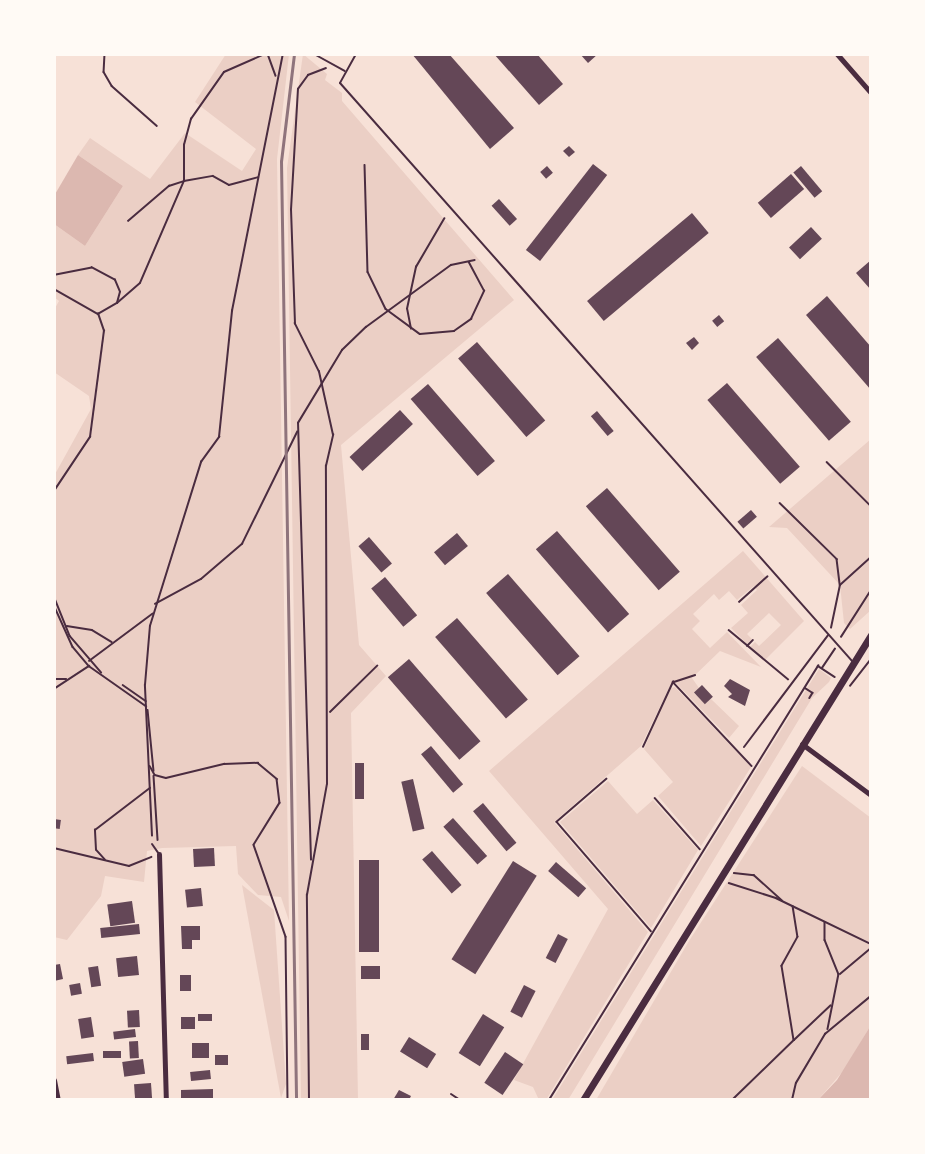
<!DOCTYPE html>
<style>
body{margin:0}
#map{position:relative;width:925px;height:1154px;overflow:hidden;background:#f7e1d7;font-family:Lato,sans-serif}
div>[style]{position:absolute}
.green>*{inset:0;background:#ebcfc5}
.water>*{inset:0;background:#dcb8b0}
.building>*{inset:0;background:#644757;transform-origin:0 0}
.path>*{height:1.5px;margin:-0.75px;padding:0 0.75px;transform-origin:0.75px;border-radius:0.75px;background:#4a2c40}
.service>*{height:2px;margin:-1px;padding:0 1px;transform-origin:1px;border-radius:1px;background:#4a2c40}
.minor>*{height:5px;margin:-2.5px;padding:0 2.5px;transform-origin:2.5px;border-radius:2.5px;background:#4a2c40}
.secondary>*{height:7px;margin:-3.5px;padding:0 3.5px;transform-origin:3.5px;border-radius:3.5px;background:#4a2c40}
.rail>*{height:3px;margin:-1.5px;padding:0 1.5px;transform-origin:1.5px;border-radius:1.5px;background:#8f747c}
span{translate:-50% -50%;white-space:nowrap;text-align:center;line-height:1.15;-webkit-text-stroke:6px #fffaf5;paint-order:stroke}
.frame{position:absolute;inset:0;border:56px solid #fffaf5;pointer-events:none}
</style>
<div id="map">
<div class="green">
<i style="clip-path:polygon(226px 54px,289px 54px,277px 159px,289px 921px,281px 897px,258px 895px,238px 874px,236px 846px,162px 848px,147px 851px,144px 882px,105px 876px,101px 896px,67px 940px,54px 937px,54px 476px,91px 409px,89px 396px,54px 372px,54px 310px,59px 301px,54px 297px,54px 224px,85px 246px,123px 186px,78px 155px,90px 138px,150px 179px,185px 133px,242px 171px,256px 149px,195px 102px)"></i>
<i style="clip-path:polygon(303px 54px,327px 74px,325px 80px,342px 93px,342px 101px,514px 300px,341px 445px,359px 645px,386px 676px,351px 713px,358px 1100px,301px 1100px,287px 168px)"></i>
<i style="clip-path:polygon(871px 439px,871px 610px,850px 629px,844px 623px,840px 585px,787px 528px,769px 527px)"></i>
<i style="clip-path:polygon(743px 551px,804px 621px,764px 661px,750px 647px,755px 642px,759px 646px,781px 625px,769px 613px,747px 634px,752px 639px,747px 644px,731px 628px,748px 613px,741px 605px,757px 590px,754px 586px,737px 600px,729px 591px,719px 600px,714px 594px,693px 614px,700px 621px,692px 629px,710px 648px,727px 632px,761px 667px,720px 651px,692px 678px,699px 688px,694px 693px,705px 704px,711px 699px,739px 726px,729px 738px,673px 680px,641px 746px,554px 822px,648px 932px,546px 1100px,539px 1100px,533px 1087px,514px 1080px,608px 909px,489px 771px)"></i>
<i style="clip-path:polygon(819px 669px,831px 678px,829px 682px,812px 698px,568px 1100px,552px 1100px)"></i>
<i style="clip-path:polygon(675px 687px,751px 767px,701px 846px,658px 796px,673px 782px,644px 749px,669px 689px)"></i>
<i style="clip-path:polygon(802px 766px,871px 818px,871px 1025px,844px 1070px,818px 1100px,596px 1100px,689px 941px)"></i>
<i style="clip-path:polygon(608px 781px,637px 814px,653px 800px,698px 850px,651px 928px,560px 822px)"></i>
<i style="clip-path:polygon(242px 885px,274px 910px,286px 1084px,281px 1098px)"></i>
</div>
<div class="water">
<i style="clip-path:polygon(78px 155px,123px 186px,85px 246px,54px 224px,54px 196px)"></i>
<i style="clip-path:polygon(871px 1025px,871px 1100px,818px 1100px,837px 1080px)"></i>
</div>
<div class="building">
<i style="clip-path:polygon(412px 54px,449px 54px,514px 128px,490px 149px)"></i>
<i style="clip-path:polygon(494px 54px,537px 54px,563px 84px,539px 105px)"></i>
<i style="clip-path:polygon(580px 54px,598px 54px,588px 63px)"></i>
<i style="clip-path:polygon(569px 146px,575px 152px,569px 157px,563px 151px)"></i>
<i style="left:593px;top:164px;width:18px;height:109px;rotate:38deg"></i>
<i style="left:547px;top:166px;width:9px;height:9px;rotate:49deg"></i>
<i style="left:801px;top:166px;width:33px;height:10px;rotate:50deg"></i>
<i style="left:791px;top:174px;width:20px;height:44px;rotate:49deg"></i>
<i style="left:499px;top:199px;width:27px;height:10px;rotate:48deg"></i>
<i style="left:692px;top:213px;width:26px;height:137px;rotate:50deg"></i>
<i style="left:811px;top:227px;width:16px;height:30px;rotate:47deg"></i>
<i style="clip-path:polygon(871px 260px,871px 290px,856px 273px)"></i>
<i style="clip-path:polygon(827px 296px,871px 347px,871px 390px,806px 315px)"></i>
<i style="left:719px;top:315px;width:8px;height:9px;rotate:50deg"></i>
<i style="clip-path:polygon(694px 337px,699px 343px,692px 350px,686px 343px)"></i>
<i style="left:778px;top:338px;width:111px;height:29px;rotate:49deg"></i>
<i style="left:477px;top:342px;width:104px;height:25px;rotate:49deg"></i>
<i style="left:727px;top:383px;width:111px;height:26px;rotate:49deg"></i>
<i style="left:428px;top:384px;width:102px;height:23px;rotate:49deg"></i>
<i style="left:400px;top:410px;width:19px;height:69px;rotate:47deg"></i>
<i style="left:597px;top:411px;width:26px;height:8px;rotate:50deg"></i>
<i style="left:607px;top:488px;width:111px;height:28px;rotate:49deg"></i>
<i style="left:751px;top:510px;width:9px;height:18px;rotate:49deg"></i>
<i style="left:557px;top:531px;width:110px;height:28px;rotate:49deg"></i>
<i style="left:457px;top:533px;width:17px;height:30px;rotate:50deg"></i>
<i style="left:369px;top:537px;width:35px;height:14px;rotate:49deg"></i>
<i style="left:508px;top:574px;width:109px;height:29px;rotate:49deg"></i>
<i style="left:385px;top:577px;width:50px;height:18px;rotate:50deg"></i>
<i style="left:457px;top:618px;width:108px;height:29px;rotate:49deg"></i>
<i style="left:409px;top:659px;width:109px;height:28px;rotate:49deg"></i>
<i style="clip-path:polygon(730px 679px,750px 690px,745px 706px,728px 697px,732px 694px,724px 686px)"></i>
<i style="left:702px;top:685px;width:16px;height:11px;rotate:47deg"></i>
<i style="left:431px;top:746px;width:50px;height:13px;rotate:50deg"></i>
<i style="left:355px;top:763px;width:9px;height:36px"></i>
<i style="left:413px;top:779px;width:51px;height:12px;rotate:77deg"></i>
<i style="left:483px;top:803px;width:52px;height:13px;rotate:50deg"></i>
<i style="left:453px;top:818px;width:51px;height:13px;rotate:48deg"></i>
<i style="left:54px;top:819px;width:7px;height:9px;rotate:8deg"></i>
<i style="left:214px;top:848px;width:18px;height:21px;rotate:87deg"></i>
<i style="left:432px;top:851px;width:45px;height:13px;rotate:49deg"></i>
<i style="left:359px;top:860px;width:20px;height:92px"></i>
<i style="left:513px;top:861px;width:28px;height:116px;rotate:32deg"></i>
<i style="left:556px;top:862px;width:40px;height:12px;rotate:41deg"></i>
<i style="left:201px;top:888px;width:18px;height:16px;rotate:84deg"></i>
<i style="left:132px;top:901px;width:22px;height:25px;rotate:82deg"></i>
<i style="left:139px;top:924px;width:10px;height:39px;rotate:84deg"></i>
<i style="clip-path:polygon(181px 926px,200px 926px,200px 940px,192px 940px,192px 949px,182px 949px)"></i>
<i style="left:558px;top:934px;width:11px;height:27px;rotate:27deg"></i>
<i style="left:137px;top:956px;width:19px;height:21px;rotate:84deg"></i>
<i style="clip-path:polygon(60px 964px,63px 979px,54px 981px,54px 965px)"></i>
<i style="left:98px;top:966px;width:20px;height:10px;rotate:81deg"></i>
<i style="left:361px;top:966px;width:19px;height:13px"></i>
<i style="left:180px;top:975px;width:11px;height:16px"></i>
<i style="left:80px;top:983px;width:11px;height:11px;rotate:80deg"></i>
<i style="left:524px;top:985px;width:13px;height:30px;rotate:27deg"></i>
<i style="left:139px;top:1010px;width:17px;height:12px;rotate:87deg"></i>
<i style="left:212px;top:1014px;width:7px;height:14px;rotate:90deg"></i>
<i style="left:483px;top:1014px;width:25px;height:46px;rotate:32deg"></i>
<i style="left:91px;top:1017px;width:20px;height:13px;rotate:81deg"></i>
<i style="left:181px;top:1017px;width:14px;height:12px"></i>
<i style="left:135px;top:1029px;width:8px;height:22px;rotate:83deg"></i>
<i style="left:361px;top:1034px;width:8px;height:16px"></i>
<i style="left:409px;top:1037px;width:32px;height:17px;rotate:32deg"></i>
<i style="left:138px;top:1041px;width:17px;height:9px;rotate:87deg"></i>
<i style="left:192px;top:1043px;width:17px;height:15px"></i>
<i style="left:121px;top:1051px;width:7px;height:18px;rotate:90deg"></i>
<i style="left:505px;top:1052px;width:22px;height:37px;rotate:34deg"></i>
<i style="left:93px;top:1053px;width:8px;height:27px;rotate:83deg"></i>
<i style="left:228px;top:1055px;width:10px;height:13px;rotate:90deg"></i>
<i style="left:143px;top:1059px;width:15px;height:21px;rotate:82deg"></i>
<i style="left:210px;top:1070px;width:9px;height:20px;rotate:84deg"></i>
<i style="left:151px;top:1083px;width:16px;height:17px;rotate:86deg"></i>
<i style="clip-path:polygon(213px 1089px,213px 1100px,181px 1099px,181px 1090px)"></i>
<i style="clip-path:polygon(399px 1090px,411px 1096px,409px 1100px,393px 1100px)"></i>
</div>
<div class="path">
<i style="left:105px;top:54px;width:18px;rotate:93deg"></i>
<i style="left:104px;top:72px;width:16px;rotate:60deg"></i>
<i style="left:112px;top:86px;width:60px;rotate:41.6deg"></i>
<i style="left:268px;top:54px;width:23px;rotate:70deg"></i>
<i style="left:365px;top:165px;width:107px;rotate:88.4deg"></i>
<i style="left:368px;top:272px;width:41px;rotate:64.1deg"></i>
<i style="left:386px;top:309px;width:42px;rotate:36.3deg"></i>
<i style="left:420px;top:334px;width:34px;rotate:-5deg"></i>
<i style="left:454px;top:331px;width:21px;rotate:-35deg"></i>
<i style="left:471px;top:319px;width:31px;rotate:-65deg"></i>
<i style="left:484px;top:291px;width:32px;rotate:-118deg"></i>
<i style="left:128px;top:221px;width:54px;rotate:-40.5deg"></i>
<i style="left:169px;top:186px;width:16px;rotate:-18deg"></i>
<i style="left:184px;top:181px;width:36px;rotate:-90deg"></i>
<i style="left:184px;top:145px;width:27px;rotate:-75deg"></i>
<i style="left:191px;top:119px;width:57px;rotate:-54.9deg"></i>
<i style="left:224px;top:72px;width:45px;rotate:-23.7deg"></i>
<i style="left:54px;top:289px;width:51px;rotate:29.6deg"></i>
<i style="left:98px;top:314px;width:22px;rotate:-30deg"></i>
<i style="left:117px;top:303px;width:11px;rotate:-75deg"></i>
<i style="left:120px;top:292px;width:13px;rotate:-113deg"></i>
<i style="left:115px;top:280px;width:26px;rotate:-152deg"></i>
<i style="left:92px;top:268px;width:36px;rotate:169deg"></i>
<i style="left:117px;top:303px;width:30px;rotate:-41deg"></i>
<i style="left:140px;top:283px;width:111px;rotate:-66.7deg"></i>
<i style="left:184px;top:181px;width:29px;rotate:-10deg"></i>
<i style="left:213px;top:176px;width:18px;rotate:29deg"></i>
<i style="left:229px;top:185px;width:30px;rotate:-15deg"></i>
<i style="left:411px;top:329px;width:20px;rotate:-101deg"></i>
<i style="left:407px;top:309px;width:43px;rotate:-77.9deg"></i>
<i style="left:416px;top:267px;width:56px;rotate:-59.7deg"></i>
<i style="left:827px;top:462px;width:62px;rotate:45deg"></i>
<i style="left:54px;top:491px;width:65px;rotate:-56.3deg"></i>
<i style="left:90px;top:437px;width:107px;rotate:-82.5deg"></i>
<i style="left:104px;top:331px;width:18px;rotate:-109deg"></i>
<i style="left:780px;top:503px;width:80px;rotate:44.5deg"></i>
<i style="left:837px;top:559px;width:26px;rotate:83deg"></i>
<i style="left:54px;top:596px;width:43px;rotate:68.2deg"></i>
<i style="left:70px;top:636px;width:48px;rotate:49.3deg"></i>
<i style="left:739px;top:602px;width:38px;rotate:-42deg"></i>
<i style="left:155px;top:604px;width:52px;rotate:-28.5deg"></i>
<i style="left:201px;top:579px;width:54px;rotate:-40.5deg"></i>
<i style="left:242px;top:544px;width:125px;rotate:-63.8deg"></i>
<i style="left:54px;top:605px;width:46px;rotate:65.7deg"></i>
<i style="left:73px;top:647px;width:25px;rotate:50deg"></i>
<i style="left:89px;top:666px;width:70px;rotate:35.1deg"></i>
<i style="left:67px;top:626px;width:25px;rotate:9deg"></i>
<i style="left:92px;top:630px;width:23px;rotate:31deg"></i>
<i style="left:831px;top:628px;width:44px;rotate:-78.2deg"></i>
<i style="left:840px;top:585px;width:42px;rotate:-42.1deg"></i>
<i style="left:729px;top:630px;width:77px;rotate:39.7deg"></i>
<i style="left:841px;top:637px;width:56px;rotate:-57.4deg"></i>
<i style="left:747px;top:646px;width:8px;rotate:-45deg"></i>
<i style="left:89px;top:661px;width:79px;rotate:-36.7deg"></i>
<i style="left:822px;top:668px;width:23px;rotate:-56deg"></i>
<i style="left:54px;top:679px;width:12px"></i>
<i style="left:674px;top:682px;width:22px;rotate:-18deg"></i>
<i style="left:123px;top:685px;width:28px;rotate:35deg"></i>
<i style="left:850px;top:686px;width:34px;rotate:-52deg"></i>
<i style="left:805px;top:688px;width:9px;rotate:32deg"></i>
<i style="left:813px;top:693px;width:6px;rotate:121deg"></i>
<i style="left:54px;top:689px;width:42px;rotate:-33.3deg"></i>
<i style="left:148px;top:710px;width:61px;rotate:84.4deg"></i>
<i style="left:330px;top:712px;width:66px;rotate:-44.4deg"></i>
<i style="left:643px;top:747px;width:72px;rotate:-65.2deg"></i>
<i style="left:673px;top:682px;width:115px;rotate:46.8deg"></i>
<i style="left:150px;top:766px;width:10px;rotate:61deg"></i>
<i style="left:155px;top:775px;width:11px;rotate:15deg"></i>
<i style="left:166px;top:778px;width:60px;rotate:-13.6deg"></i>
<i style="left:224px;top:764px;width:34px;rotate:-2deg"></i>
<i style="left:258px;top:763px;width:25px;rotate:40deg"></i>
<i style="left:277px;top:779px;width:24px;rotate:83deg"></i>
<i style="left:280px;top:803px;width:49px;rotate:121.8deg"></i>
<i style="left:254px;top:845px;width:97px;rotate:70.8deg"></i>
<i style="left:286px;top:937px;width:163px;rotate:89.3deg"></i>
<i style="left:154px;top:776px;width:64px;rotate:86.4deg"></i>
<i style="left:607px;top:779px;width:66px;rotate:139.3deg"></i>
<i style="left:557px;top:822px;width:144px;rotate:49.2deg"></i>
<i style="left:655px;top:798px;width:68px;rotate:48.6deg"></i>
<i style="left:152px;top:836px;width:151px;rotate:-92.7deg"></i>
<i style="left:145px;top:685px;width:59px;rotate:-85.2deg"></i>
<i style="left:150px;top:626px;width:172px;rotate:-72.7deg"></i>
<i style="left:201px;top:462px;width:31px;rotate:-54deg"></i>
<i style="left:219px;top:437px;width:127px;rotate:-84.1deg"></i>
<i style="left:232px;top:311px;width:262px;rotate:-78.8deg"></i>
<i style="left:54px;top:848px;width:77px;rotate:13.5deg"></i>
<i style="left:129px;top:866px;width:24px;rotate:-22deg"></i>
<i style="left:105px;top:860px;width:13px;rotate:-132deg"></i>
<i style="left:96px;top:850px;width:20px;rotate:-93deg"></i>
<i style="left:95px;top:830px;width:69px;rotate:-37.4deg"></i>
<i style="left:311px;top:860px;width:437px;rotate:-91.7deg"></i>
<i style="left:298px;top:423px;width:85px;rotate:-58.9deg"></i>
<i style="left:342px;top:350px;width:33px;rotate:-44deg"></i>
<i style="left:366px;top:327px;width:105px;rotate:-36.1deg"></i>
<i style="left:451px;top:265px;width:24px;rotate:-12deg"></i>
<i style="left:734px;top:873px;width:20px;rotate:6deg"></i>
<i style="left:754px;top:875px;width:38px;rotate:42deg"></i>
<i style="left:729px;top:883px;width:49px;rotate:17.7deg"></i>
<i style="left:776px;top:898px;width:106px;rotate:25.8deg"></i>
<i style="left:793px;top:906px;width:31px;rotate:81deg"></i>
<i style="left:798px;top:937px;width:33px;rotate:119deg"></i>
<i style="left:782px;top:966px;width:75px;rotate:80.8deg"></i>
<i style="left:794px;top:1040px;width:50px;rotate:-43.4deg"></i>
<i style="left:825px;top:922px;width:18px;rotate:90deg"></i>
<i style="left:825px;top:940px;width:37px;rotate:68deg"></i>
<i style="left:839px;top:974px;width:56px;rotate:101.3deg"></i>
<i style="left:840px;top:974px;width:40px;rotate:-40deg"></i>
<i style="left:309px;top:1100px;width:205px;rotate:-90.6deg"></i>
<i style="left:307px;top:895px;width:113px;rotate:-79.8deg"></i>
<i style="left:327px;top:784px;width:318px;rotate:-90.2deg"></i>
<i style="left:326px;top:466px;width:32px;rotate:-77deg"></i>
<i style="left:333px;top:435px;width:65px;rotate:-102.5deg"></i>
<i style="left:319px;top:372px;width:54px;rotate:-116.6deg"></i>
<i style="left:295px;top:324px;width:114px;rotate:-92deg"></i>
<i style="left:291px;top:210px;width:121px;rotate:-86.7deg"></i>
<i style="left:298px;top:89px;width:17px;rotate:-54deg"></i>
<i style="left:308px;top:75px;width:19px;rotate:-21deg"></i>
<i style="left:549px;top:1100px;width:511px;rotate:-58.21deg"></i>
<i style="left:818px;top:666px;width:20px;rotate:33deg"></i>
<i style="left:732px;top:1100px;width:86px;rotate:-44.1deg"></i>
<i style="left:792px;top:1100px;width:17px;rotate:-77deg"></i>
<i style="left:796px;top:1083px;width:57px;rotate:-59.4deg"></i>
<i style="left:825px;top:1034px;width:60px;rotate:-39.6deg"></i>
</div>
<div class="service">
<i style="left:314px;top:54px;width:35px;rotate:29deg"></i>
<i style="left:356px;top:54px;width:33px;rotate:119deg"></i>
<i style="left:340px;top:83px;width:774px;rotate:48.46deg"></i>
<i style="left:744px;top:747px;width:140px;rotate:-53.1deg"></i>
<i style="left:152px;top:844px;width:12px;rotate:55deg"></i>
<i style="left:451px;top:1094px;width:11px;rotate:34deg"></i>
</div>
<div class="minor">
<i style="left:837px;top:54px;width:52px;rotate:48.9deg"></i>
<i style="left:802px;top:744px;width:86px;rotate:36.5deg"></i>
<i style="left:159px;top:854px;width:246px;rotate:88.4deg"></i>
<i style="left:54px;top:1080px;width:20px;rotate:79deg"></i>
</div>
<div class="secondary">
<i style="left:583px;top:1100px;width:547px;rotate:-58.23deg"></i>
</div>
<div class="rail">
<i style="left:294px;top:54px;width:108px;rotate:96.9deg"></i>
<i style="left:281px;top:161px;width:939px;rotate:89.08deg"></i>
</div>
<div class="frame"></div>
</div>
